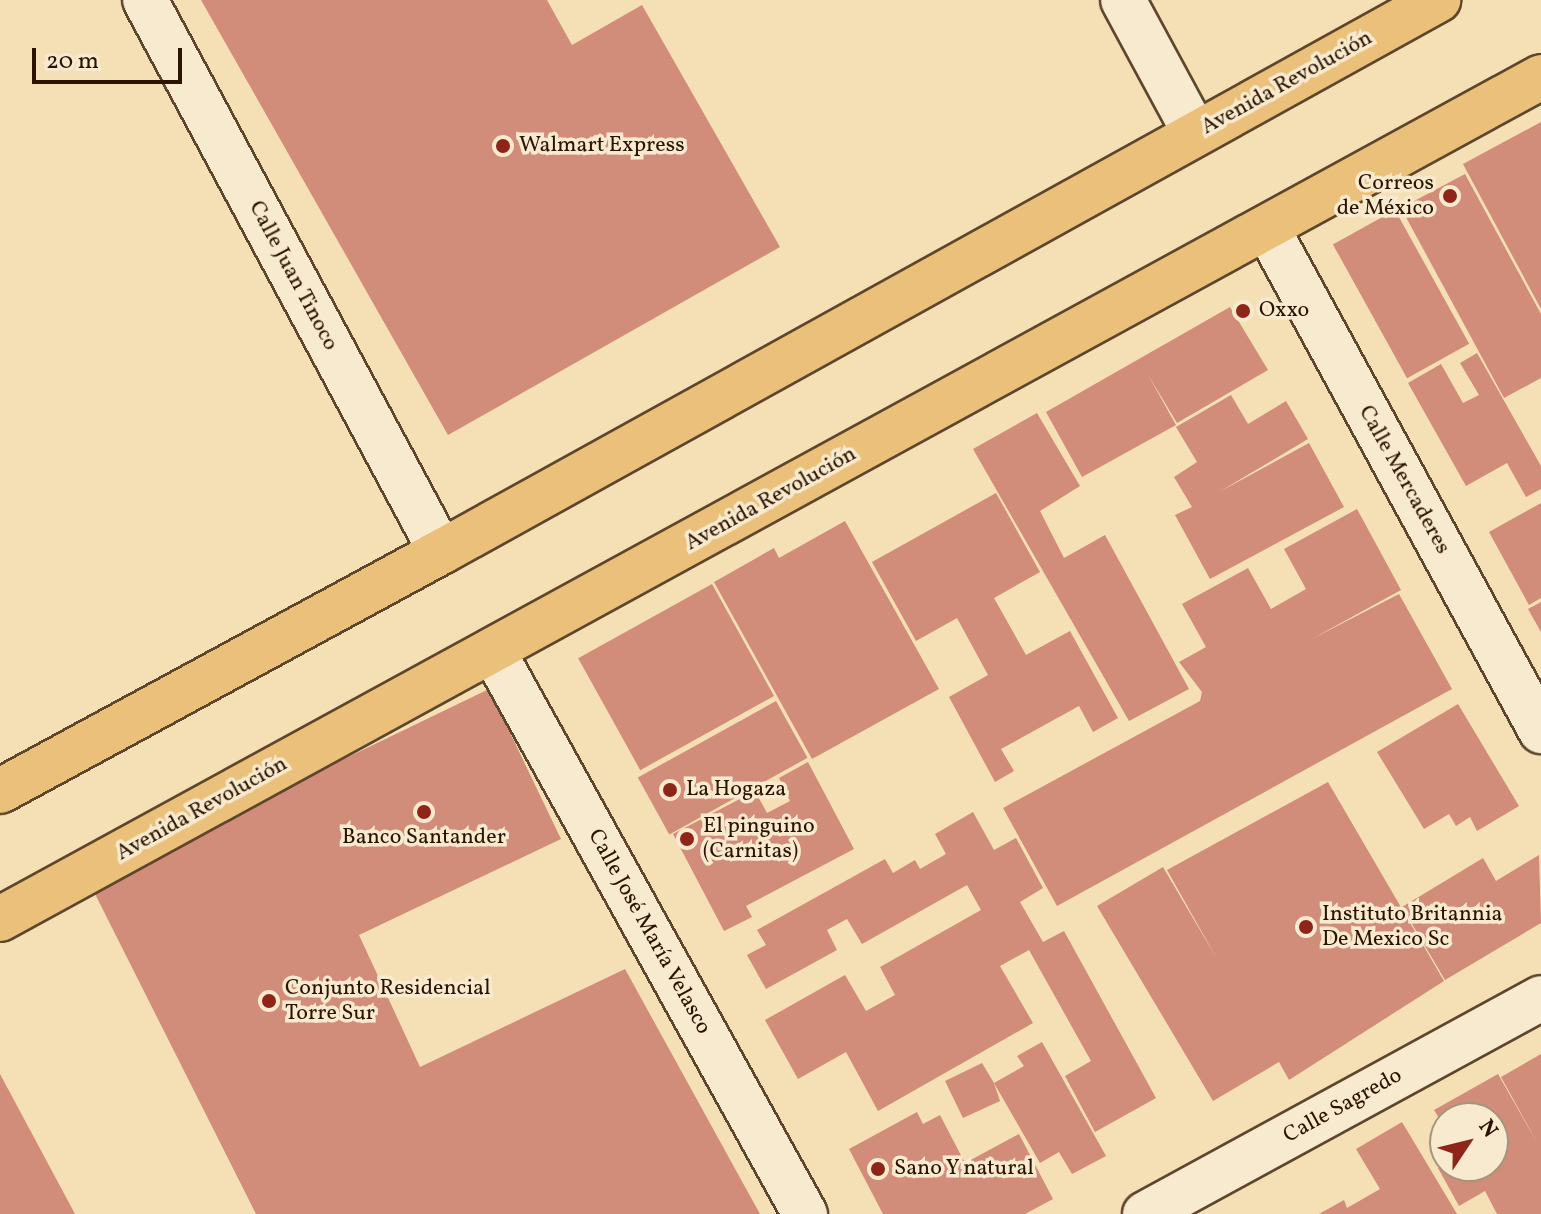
<!DOCTYPE html>
<meta charset="utf-8">
<style>
body{margin:0}
#map{position:relative;width:1541px;height:1214px;overflow:hidden;background:#f5dfb5;font-family:Vollkorn,serif}
div>[style]{position:absolute}
.building>*{inset:0;background:#d18c7a;transform-origin:0 0}
.roads{filter:drop-shadow(2px 0 #5e462d) drop-shadow(-2px 0 #5e462d) drop-shadow(0 2px #5e462d) drop-shadow(0 -2px #5e462d)}
.minor>*{height:44px;margin:-22px;padding:0 22px;transform-origin:22px;border-radius:22px;background:#f8eacf}
.primary>*{height:44px;margin:-22px;padding:0 22px;transform-origin:22px;border-radius:22px;background:#eac07a}
.dots>*{width:22px;height:22px;translate:-50% -50%;box-sizing:border-box;border:4px solid #f8eacf;border-radius:50%}
span{translate:-50% -50%;white-space:nowrap;text-align:center;line-height:1.15;-webkit-text-stroke:7px #f8eacf;paint-order:stroke}
.street-label{font-size:22px;color:#2c1300}
.poi-label{font-size:22px;color:#2c1300}
.left{translate:0 -50%;text-align:left}
.right{translate:-100% -50%;text-align:right}
.north{position:absolute;left:1429px;top:1102px;width:80px;height:80px;box-sizing:border-box;background:#f8eacf;border:2px solid #a6947c;border-radius:50%;rotate:55deg;font-size:22px;font-weight:700;line-height:32px;text-align:center;color:#2c1300}
.north::after{content:'';display:block;margin:auto;width:28px;height:36px;background:#8f2418;clip-path:polygon(50% 0,100% 100%,50% 72%,0 100%)}
.scale{position:absolute;left:32px;top:48px;width:150px;height:36px;box-sizing:border-box;border:4px solid #2c1300;border-top:0;padding-left:10px;font-size:24px;line-height:28px;white-space:nowrap;color:#2c1300;-webkit-text-stroke:6px #f8eacf;paint-order:stroke}
</style>
<div id="map">
<div class="building">
<i style="clip-path:polygon(201px 0,547px 0,572px 45px,642px 5px,780px 247px,448px 435px)"></i>
<i style="clip-path:polygon(1541px 122px,1541px 309px,1463px 164px)"></i>
<i style="clip-path:polygon(1465px 174px,1541px 314px,1541px 378px,1504px 398px,1401px 208px)"></i>
<i style="left:1395px;top:210px;width:153px;height:71px;rotate:61deg"></i>
<i style="clip-path:polygon(1230px 307px,1268px 370px,1177px 423px,1147px 373px,1176px 425px,1082px 477px,1046px 412px)"></i>
<i style="clip-path:polygon(1477px 353px,1541px 466px,1541px 489px,1526px 497px,1507px 463px,1466px 486px,1408px 383px,1441px 364px,1463px 403px,1479px 395px,1460px 363px)"></i>
<i style="clip-path:polygon(1231px 395px,1248px 424px,1286px 401px,1308px 439px,1219px 492px,1309px 443px,1344px 507px,1210px 579px,1175px 515px,1192px 507px,1174px 477px,1197px 462px,1176px 427px)"></i>
<i style="clip-path:polygon(1037px 413px,1080px 486px,1040px 511px,1064px 558px,1105px 535px,1189px 689px,1129px 721px,973px 449px)"></i>
<i style="clip-path:polygon(996px 493px,1040px 572px,994px 598px,1026px 655px,1070px 631px,1118px 718px,1093px 732px,1079px 706px,1001px 749px,1014px 771px,995px 782px,949px 697px,988px 675px,957px 618px,916px 641px,872px 562px)"></i>
<i style="clip-path:polygon(1541px 503px,1541px 598px,1529px 605px,1489px 532px)"></i>
<i style="clip-path:polygon(1357px 509px,1401px 590px,1310px 640px,1399px 594px,1452px 689px,1057px 906px,1003px 808px,1200px 701px,1202px 692px,1179px 662px,1206px 647px,1182px 604px,1248px 568px,1271px 609px,1306px 589px,1284px 549px)"></i>
<i style="clip-path:polygon(845px 521px,939px 689px,812px 759px,714px 582px,774px 548px,779px 558px)"></i>
<i style="left:712px;top:584px;width:128px;height:153px;rotate:61deg"></i>
<i style="clip-path:polygon(1541px 602px,1541px 632px,1528px 609px)"></i>
<i style="clip-path:polygon(489px 689px,561px 839px,359px 935px,420px 1067px,625px 969px,760px 1214px,256px 1214px,89px 882px)"></i>
<i style="left:776px;top:701px;width:65px;height:158px;rotate:61deg"></i>
<i style="clip-path:polygon(1458px 704px,1519px 806px,1477px 831px,1470px 817px,1456px 826px,1449px 814px,1424px 829px,1377px 752px)"></i>
<i style="clip-path:polygon(808px 762px,854px 849px,746px 906px,752px 917px,724px 931px,673px 834px,755px 791px,767px 813px,790px 801px,779px 778px)"></i>
<i style="clip-path:polygon(1328px 782px,1444px 981px,1289px 1080px,1279px 1062px,1213px 1101px,1097px 906px,1163px 867px,1217px 959px,1167px 870px)"></i>
<i style="clip-path:polygon(973px 812px,994px 850px,1016px 838px,1043px 888px,1020px 902px,1043px 942px,1064px 931px,1156px 1098px,1095px 1132px,1065px 1076px,1091px 1061px,1029px 950px,1000px 966px,1033px 1023px,878px 1111px,846px 1052px,798px 1079px,765px 1020px,845px 975px,866px 1011px,895px 995px,880px 967px,981px 910px,967px 885px,862px 944px,847px 919px,827px 930px,837px 950px,766px 989px,747px 955px,766px 945px,757px 930px,885px 859px,893px 873px,915px 860px,920px 869px,946px 854px,935px 834px)"></i>
<i style="clip-path:polygon(1539px 855px,1541px 923px,1445px 980px,1402px 907px,1483px 858px,1496px 881px)"></i>
<i style="clip-path:polygon(1042px 1042px,1106px 1156px,1072px 1174px,1059px 1152px,1040px 1163px,994px 1083px,1024px 1066px,1017px 1056px)"></i>
<i style="clip-path:polygon(1541px 1054px,1541px 1214px,1497px 1214px,1485px 1191px,1459px 1206px,1438px 1168px,1445px 1164px,1493px 1166px,1493px 1118px,1445px 1118px,1445px 1128px,1434px 1110px,1498px 1074px,1539px 1146px,1501px 1077px)"></i>
<i style="clip-path:polygon(982px 1063px,994px 1083px,1000px 1101px,963px 1118px,945px 1081px)"></i>
<i style="clip-path:polygon(0 1074px,75px 1214px,0 1214px)"></i>
<i style="clip-path:polygon(917px 1112px,923px 1124px,940px 1115px,965px 1163px,1019px 1134px,1053px 1199px,1025px 1214px,883px 1214px,849px 1149px)"></i>
<i style="clip-path:polygon(1402px 1122px,1457px 1214px,1319px 1214px,1344px 1200px,1347px 1208px,1380px 1189px,1356px 1149px)"></i>
</div>
<div class="roads">
<div class="minor">
<i style="left:145px;top:0;width:626px;rotate:61.8deg"></i>
<i style="left:1123px;top:0;width:151px;rotate:61.6deg"></i>
<i style="left:1267px;top:228px;width:573px;rotate:61.42deg"></i>
<i style="left:493px;top:651px;width:644px;rotate:61.01deg"></i>
<i style="left:1145px;top:1214px;width:451px;rotate:-28.6deg"></i>
</div>
<div class="primary">
<i style="left:0;top:791px;width:502px;rotate:-28.46deg"></i>
<i style="left:441px;top:552px;width:1140px;rotate:-28.97deg"></i>
<i style="left:0;top:919px;width:1756px;rotate:-28.65deg"></i>
</div>
</div>
<div class="dots">
<i style="left:503px;top:146px;background:#8f2418"></i>
<i style="left:1450px;top:196px;background:#8f2418"></i>
<i style="left:1243px;top:311px;background:#8f2418"></i>
<i style="left:670px;top:790px;background:#8f2418"></i>
<i style="left:424px;top:812px;background:#8f2418"></i>
<i style="left:687px;top:839px;background:#8f2418"></i>
<i style="left:1306px;top:927px;background:#8f2418"></i>
<i style="left:269px;top:1001px;background:#8f2418"></i>
<i style="left:878px;top:1169px;background:#8f2418"></i>
</div>
<div class="street-label">
<span style="left:1287px;top:83px;rotate:-29deg">Avenida Revolución</span>
<span style="left:293px;top:276px;rotate:62deg">Calle Juan Tinoco</span>
<span style="left:1404px;top:480px;rotate:61deg">Calle Mercaderes</span>
<span style="left:771px;top:499px;rotate:-29deg">Avenida Revolución</span>
<span style="left:202px;top:809px;rotate:-29deg">Avenida Revolución</span>
<span style="left:649px;top:932px;rotate:61deg">Calle José María Velasco</span>
<span style="left:1343px;top:1106px;rotate:-29deg">Calle Sagredo</span>
</div>
<div class="poi-label">
<span class="left" style="left:519px;top:146px">Walmart Express</span>
<span class="right" style="left:1434px;top:196px">Correos<br>de México</span>
<span class="left" style="left:1259px;top:311px">Oxxo</span>
<span class="left" style="left:686px;top:790px">La Hogaza</span>
<span class="left" style="left:703px;top:839px">El pinguino<br>(Carnitas)</span>
<span style="left:424px;top:838px">Banco Santander</span>
<span class="left" style="left:1322px;top:927px">Instituto Britannia<br>De Mexico Sc</span>
<span class="left" style="left:285px;top:1001px">Conjunto Residencial<br>Torre Sur</span>
<span class="left" style="left:894px;top:1169px">Sano Y natural</span>
</div>
<div class="north">N</div>
<div class="scale">20 m</div>
</div>
